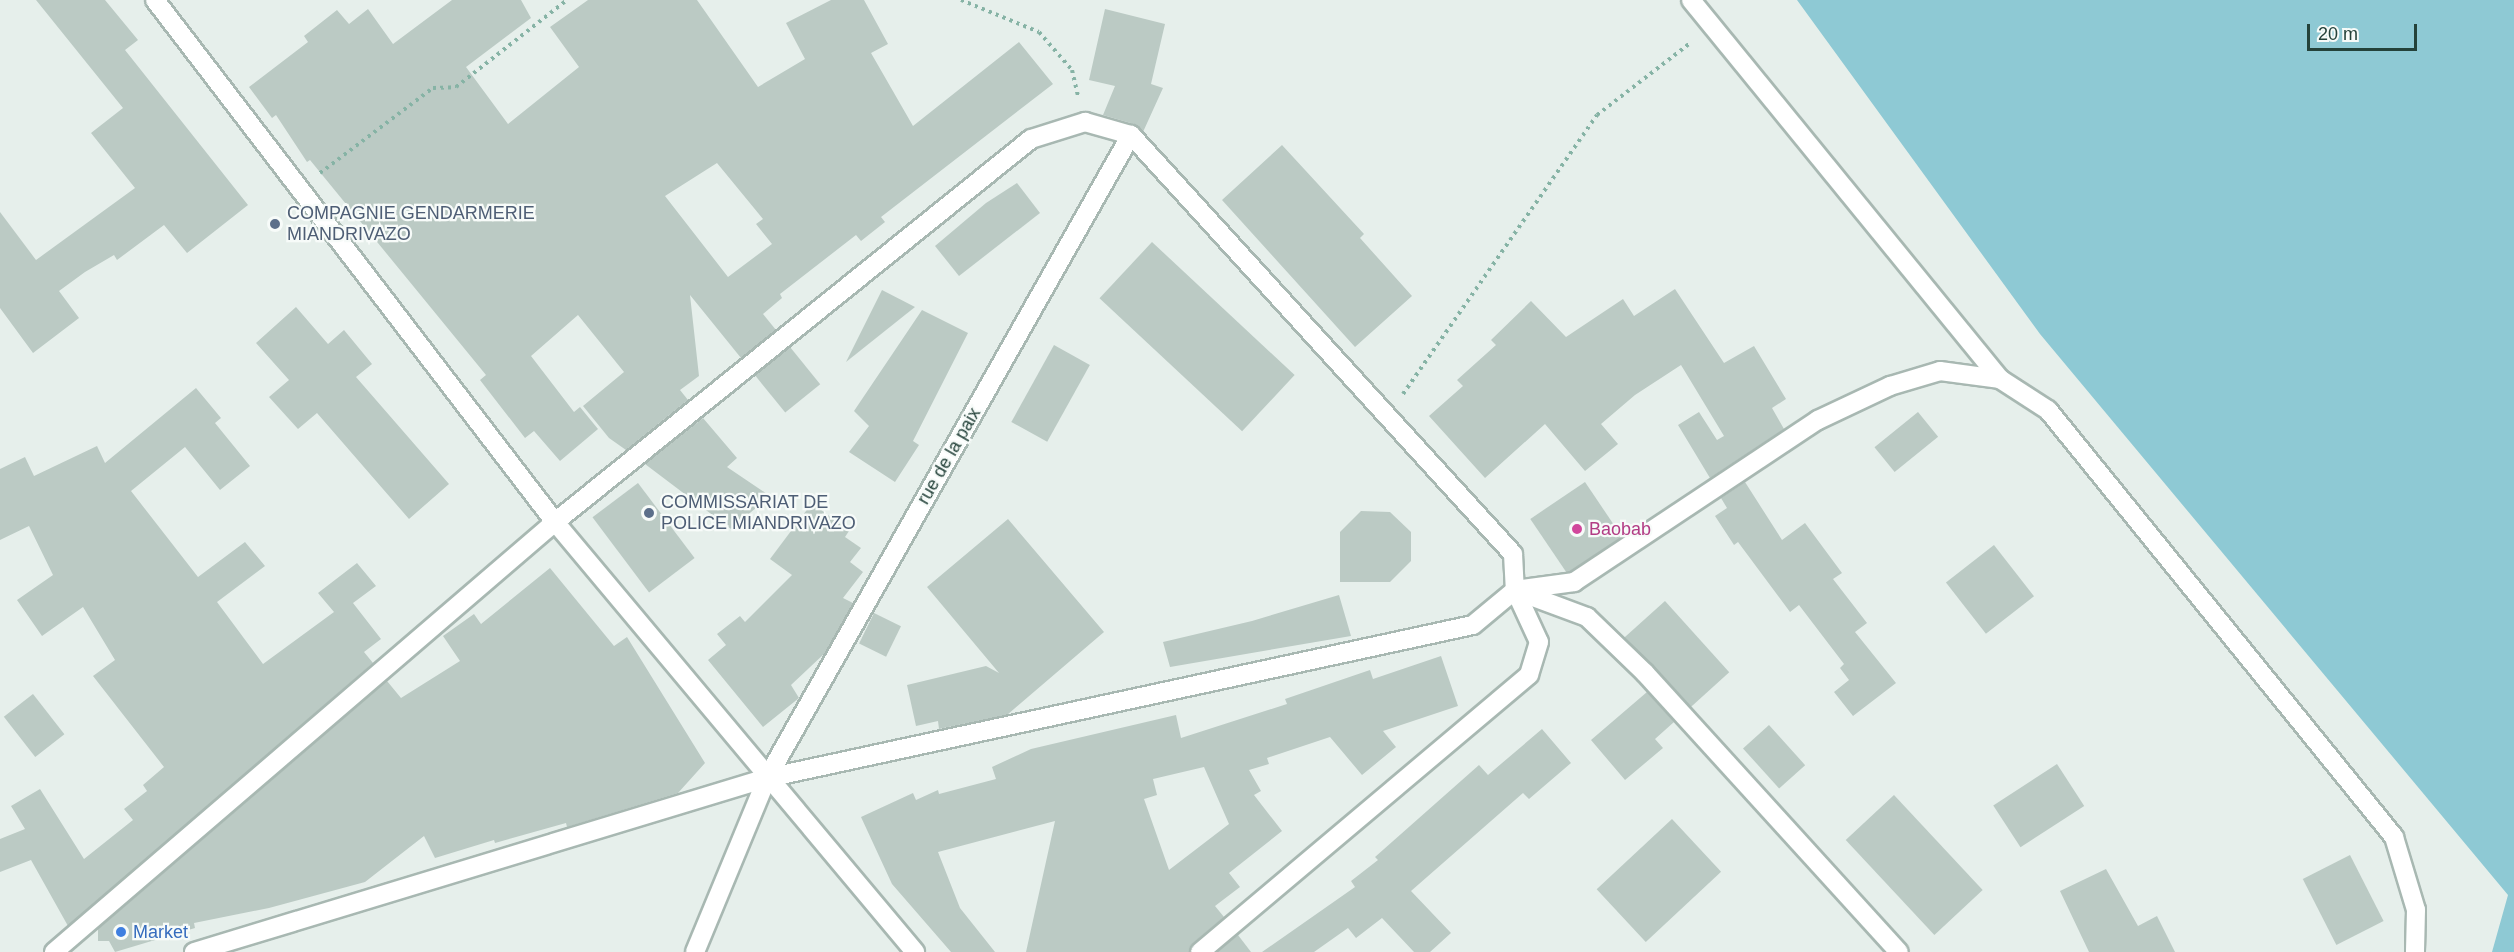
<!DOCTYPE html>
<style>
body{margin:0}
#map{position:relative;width:2514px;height:952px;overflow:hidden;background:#e6efeb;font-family:Arial,sans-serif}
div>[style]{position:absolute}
.water>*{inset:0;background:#8ec9d4}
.building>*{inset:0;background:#bbcac4;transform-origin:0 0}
.path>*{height:4px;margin-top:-2px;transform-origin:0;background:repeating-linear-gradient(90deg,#86b3a5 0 3px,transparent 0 7.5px)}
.roads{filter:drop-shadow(2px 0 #a8b8b2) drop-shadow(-2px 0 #a8b8b2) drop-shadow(0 2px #a8b8b2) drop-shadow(0 -2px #a8b8b2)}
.street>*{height:18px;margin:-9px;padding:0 9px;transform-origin:9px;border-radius:9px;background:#fff}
.dots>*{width:16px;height:16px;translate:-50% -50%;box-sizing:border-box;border:3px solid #f7fbf9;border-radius:50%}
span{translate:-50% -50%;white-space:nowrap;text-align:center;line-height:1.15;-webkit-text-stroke:4.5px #f7fbf9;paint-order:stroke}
.service-label{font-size:18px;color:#4e5e75}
.left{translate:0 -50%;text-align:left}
.street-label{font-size:18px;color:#24423a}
.hotel-label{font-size:18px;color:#b23c85}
.shop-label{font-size:18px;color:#366cbe}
.scale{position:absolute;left:2307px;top:24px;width:110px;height:27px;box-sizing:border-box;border:3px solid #24423a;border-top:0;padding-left:8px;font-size:18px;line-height:21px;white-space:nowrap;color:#24423a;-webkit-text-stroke:4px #f7fbf9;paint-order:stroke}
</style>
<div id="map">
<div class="water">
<i style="clip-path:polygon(1797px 0,2514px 0,2514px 952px,2492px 952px,2508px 895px,2040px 334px)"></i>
</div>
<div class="building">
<i style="clip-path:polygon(36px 0,105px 0,138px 40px,125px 50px,248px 205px,187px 253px,164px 225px,117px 260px,114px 255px,85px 272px,59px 291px,79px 318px,33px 353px,0 308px,0 212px,36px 260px,135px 188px,91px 133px,123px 108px)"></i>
<i style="clip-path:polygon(evenodd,452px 0,521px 0,531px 18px,466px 67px,508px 124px,579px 67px,550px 27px,588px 0,697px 0,758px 87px,805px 59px,786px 23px,831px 0,864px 0,888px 44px,871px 53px,913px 126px,1019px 42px,1053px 84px,881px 217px,885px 222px,861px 241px,856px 235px,780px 294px,782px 298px,763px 314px,776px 330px,741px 358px,690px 295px,699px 376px,680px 390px,688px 400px,626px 450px,609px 438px,583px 406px,624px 372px,578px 315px,531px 356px,574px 412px,580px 407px,598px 429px,560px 461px,534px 431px,525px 438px,480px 380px,486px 375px,310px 160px,307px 162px,276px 115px,272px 118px,249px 87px,308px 42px,304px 36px,337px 10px,349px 24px,368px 9px,393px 44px,452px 0,717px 163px,763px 219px,756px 224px,772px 244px,728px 277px,665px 196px,717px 163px)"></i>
<i style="clip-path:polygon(1105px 9px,1165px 24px,1151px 84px,1163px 88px,1143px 132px,1134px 124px,1103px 115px,1115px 86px,1089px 80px)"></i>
<i style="clip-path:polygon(1282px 145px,1364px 234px,1360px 238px,1412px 296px,1355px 347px,1222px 200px)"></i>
<i style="clip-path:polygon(1017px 183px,1040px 213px,959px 276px,935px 246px,986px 203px)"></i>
<i style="left:1152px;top:242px;width:195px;height:77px;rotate:43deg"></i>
<i style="clip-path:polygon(1675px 289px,1724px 363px,1754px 346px,1786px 399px,1772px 408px,1784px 429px,1710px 478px,1678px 425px,1699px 412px,1717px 440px,1724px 436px,1681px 365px,1635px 395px,1601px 424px,1618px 444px,1585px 471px,1545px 424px,1485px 478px,1429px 416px,1463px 386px,1457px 380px,1496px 345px,1491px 340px,1531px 301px,1566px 337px,1623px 299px,1634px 316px)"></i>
<i style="clip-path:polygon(882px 290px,915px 307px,846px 362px)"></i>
<i style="clip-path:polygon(296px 307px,328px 344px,344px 330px,372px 364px,356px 377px,449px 484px,409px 519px,317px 413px,298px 429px,269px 397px,289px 380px,256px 343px)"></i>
<i style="clip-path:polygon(922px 310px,968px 333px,913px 441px,919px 445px,895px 482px,849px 452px,869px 426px,854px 411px)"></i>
<i style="left:1054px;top:345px;width:41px;height:88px;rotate:29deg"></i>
<i style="left:790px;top:347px;width:48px;height:45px;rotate:51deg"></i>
<i style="clip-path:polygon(196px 388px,221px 418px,215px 423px,250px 466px,220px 490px,185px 447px,131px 491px,198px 577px,245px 542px,265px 566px,217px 602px,263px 664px,334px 612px,318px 593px,357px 563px,376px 586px,353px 603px,381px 639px,364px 652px,373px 663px,68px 926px,31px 860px,0 872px,0 839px,25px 829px,11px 806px,40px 789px,84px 859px,133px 820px,124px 809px,147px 791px,143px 785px,164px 767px,93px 676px,115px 660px,83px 607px,42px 636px,17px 600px,53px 575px,29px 526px,0 540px,0 469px,25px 457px,34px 476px,97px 446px,105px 463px)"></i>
<i style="left:1918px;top:412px;width:32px;height:56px;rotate:51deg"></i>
<i style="clip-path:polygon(703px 418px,737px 458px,727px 467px,770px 496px,731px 529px,645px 464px)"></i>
<i style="left:1585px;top:482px;width:66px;height:66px;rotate:56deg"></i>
<i style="clip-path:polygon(1745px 482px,1782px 540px,1805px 523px,1842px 573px,1833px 579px,1867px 623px,1855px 632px,1896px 683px,1853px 716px,1834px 692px,1849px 680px,1840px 668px,1844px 664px,1799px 605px,1790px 612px,1738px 542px,1734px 545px,1715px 516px,1727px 508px,1721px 498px)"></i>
<i style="left:638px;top:483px;width:94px;height:57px;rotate:53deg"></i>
<i style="clip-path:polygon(812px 503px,849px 531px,845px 537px,861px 548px,850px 562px,863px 572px,843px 598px,853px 603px,825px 653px,791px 685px,799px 698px,763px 727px,708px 660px,726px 645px,717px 634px,740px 616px,745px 622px,792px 575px,770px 559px)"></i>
<i style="clip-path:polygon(1361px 511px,1390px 512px,1411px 532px,1411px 561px,1390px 582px,1340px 582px,1340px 532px)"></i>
<i style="clip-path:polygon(1008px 519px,1104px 632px,1007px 715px,939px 729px,938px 721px,916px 726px,907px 685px,986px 666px,999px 673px,927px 587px)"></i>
<i style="left:1994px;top:545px;width:65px;height:61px;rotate:52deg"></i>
<i style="clip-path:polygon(550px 568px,614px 646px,627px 637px,705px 763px,678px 793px,567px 827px,566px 823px,495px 843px,494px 840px,435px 858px,424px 836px,365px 882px,269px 908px,194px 923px,195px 928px,115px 952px,109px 941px,98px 941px,98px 929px,387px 681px,401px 698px,460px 661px,443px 636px,474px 614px,481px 624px)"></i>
<i style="clip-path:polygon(1339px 595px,1351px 636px,1170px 667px,1163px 642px,1252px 621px)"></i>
<i style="left:1665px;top:601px;width:96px;height:55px;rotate:48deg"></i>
<i style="left:874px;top:613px;width:30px;height:34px;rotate:26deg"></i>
<i style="clip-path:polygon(evenodd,1441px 656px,1458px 706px,1383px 731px,1396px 747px,1362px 775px,1330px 737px,1267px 758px,1269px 764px,1249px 770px,1261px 791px,1254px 795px,1282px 831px,1229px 873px,1240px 887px,1215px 906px,1224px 917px,1193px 943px,1189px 952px,1026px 952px,1055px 821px,938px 852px,960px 908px,995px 952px,951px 952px,892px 884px,861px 817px,913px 793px,916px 800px,938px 790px,939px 794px,996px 779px,992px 767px,1031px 749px,1176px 715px,1181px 738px,1287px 704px,1285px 699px,1370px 670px,1373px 679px,1441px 656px,1204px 767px,1229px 824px,1169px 870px,1144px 799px,1157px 795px,1153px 779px,1204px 767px)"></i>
<i style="clip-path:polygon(1647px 692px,1674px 722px,1655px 739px,1663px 748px,1625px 780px,1591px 740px)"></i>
<i style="left:33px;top:694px;width:51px;height:37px;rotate:52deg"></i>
<i style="left:1769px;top:725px;width:54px;height:35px;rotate:48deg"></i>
<i style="clip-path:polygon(1542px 729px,1571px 763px,1529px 799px,1523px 793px,1411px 891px,1451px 933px,1430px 952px,1414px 952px,1382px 918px,1356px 938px,1348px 928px,1314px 952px,1262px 952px,1355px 887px,1351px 881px,1378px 860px,1375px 857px,1479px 765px,1488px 775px)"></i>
<i style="left:2057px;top:764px;width:50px;height:76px;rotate:57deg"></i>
<i style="left:1894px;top:795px;width:130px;height:66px;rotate:47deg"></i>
<i style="left:1672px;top:819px;width:72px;height:103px;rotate:47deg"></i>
<i style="left:2350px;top:855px;width:74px;height:53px;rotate:63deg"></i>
<i style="clip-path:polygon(2106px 869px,2138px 926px,2157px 916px,2175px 952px,2089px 952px,2060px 891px)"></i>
<i style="clip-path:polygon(1238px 935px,1251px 952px,1217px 952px)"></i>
</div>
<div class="path">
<i style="left:961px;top:0;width:84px;rotate:22.3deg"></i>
<i style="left:1039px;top:32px;width:50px;rotate:49deg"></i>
<i style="left:1072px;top:70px;width:26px;rotate:77deg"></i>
<i style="left:320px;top:173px;width:141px;rotate:-37deg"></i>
<i style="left:433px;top:88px;width:23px;rotate:-2deg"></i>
<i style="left:456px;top:87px;width:141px;rotate:-38.1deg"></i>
<i style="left:1403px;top:394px;width:340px;rotate:-55.2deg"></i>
<i style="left:1597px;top:115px;width:118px;rotate:-37.7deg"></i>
</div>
<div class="roads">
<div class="street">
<i style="left:155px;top:0;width:658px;rotate:52.54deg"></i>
<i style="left:555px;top:522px;width:561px;rotate:50.06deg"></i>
<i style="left:1691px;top:0;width:489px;rotate:50.8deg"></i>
<i style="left:2000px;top:379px;width:57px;rotate:32.9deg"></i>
<i style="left:2048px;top:410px;width:550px;rotate:50.98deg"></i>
<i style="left:2394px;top:837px;width:76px;rotate:73.2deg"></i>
<i style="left:2416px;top:910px;width:42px;rotate:91.4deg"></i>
<i style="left:1517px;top:591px;width:75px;rotate:20.4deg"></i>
<i style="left:1587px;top:617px;width:81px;rotate:44deg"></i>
<i style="left:1645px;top:673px;width:377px;rotate:47.7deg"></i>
<i style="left:54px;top:952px;width:660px;rotate:-40.64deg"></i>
<i style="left:555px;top:522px;width:611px;rotate:-38.82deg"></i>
<i style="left:1031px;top:139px;width:57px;rotate:-17.5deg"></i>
<i style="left:1085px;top:122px;width:48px;rotate:15.8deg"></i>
<i style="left:1131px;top:135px;width:567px;rotate:47.64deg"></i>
<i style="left:1513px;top:554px;width:36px;rotate:87deg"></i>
<i style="left:1515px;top:590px;width:57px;rotate:65.2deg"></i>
<i style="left:1539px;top:642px;width:34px;rotate:107deg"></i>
<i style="left:1529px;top:675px;width:430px;rotate:139.9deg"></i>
<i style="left:194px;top:952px;width:599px;rotate:-16.89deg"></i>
<i style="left:767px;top:778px;width:722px;rotate:-12.23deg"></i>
<i style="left:1473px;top:625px;width:55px;rotate:-39.8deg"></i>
<i style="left:1515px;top:590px;width:60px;rotate:-7.7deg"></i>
<i style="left:1574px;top:582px;width:293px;rotate:-33.6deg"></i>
<i style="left:1818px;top:420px;width:80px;rotate:-25.3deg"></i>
<i style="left:1890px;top:386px;width:52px;rotate:-16.7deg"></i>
<i style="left:1940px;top:371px;width:61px;rotate:7.6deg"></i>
<i style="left:695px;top:952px;width:188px;rotate:-67.5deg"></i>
<i style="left:767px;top:778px;width:739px;rotate:-60.49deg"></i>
</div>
</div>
<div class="dots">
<i style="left:275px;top:224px;background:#5c6f8a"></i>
<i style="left:649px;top:513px;background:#5c6f8a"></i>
<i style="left:1577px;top:529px;background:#d1479c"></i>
<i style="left:121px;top:932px;background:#3f7fe0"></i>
</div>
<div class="service-label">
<span class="left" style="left:287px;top:224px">COMPAGNIE GENDARMERIE<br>MIANDRIVAZO</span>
<span class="left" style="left:661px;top:513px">COMMISSARIAT DE<br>POLICE MIANDRIVAZO</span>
</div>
<div class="street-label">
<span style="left:949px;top:456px;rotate:-60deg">rue de la paix</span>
</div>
<div class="hotel-label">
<span class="left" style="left:1589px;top:529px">Baobab</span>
</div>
<div class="shop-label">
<span class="left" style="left:133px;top:932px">Market</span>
</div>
<div class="scale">20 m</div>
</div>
